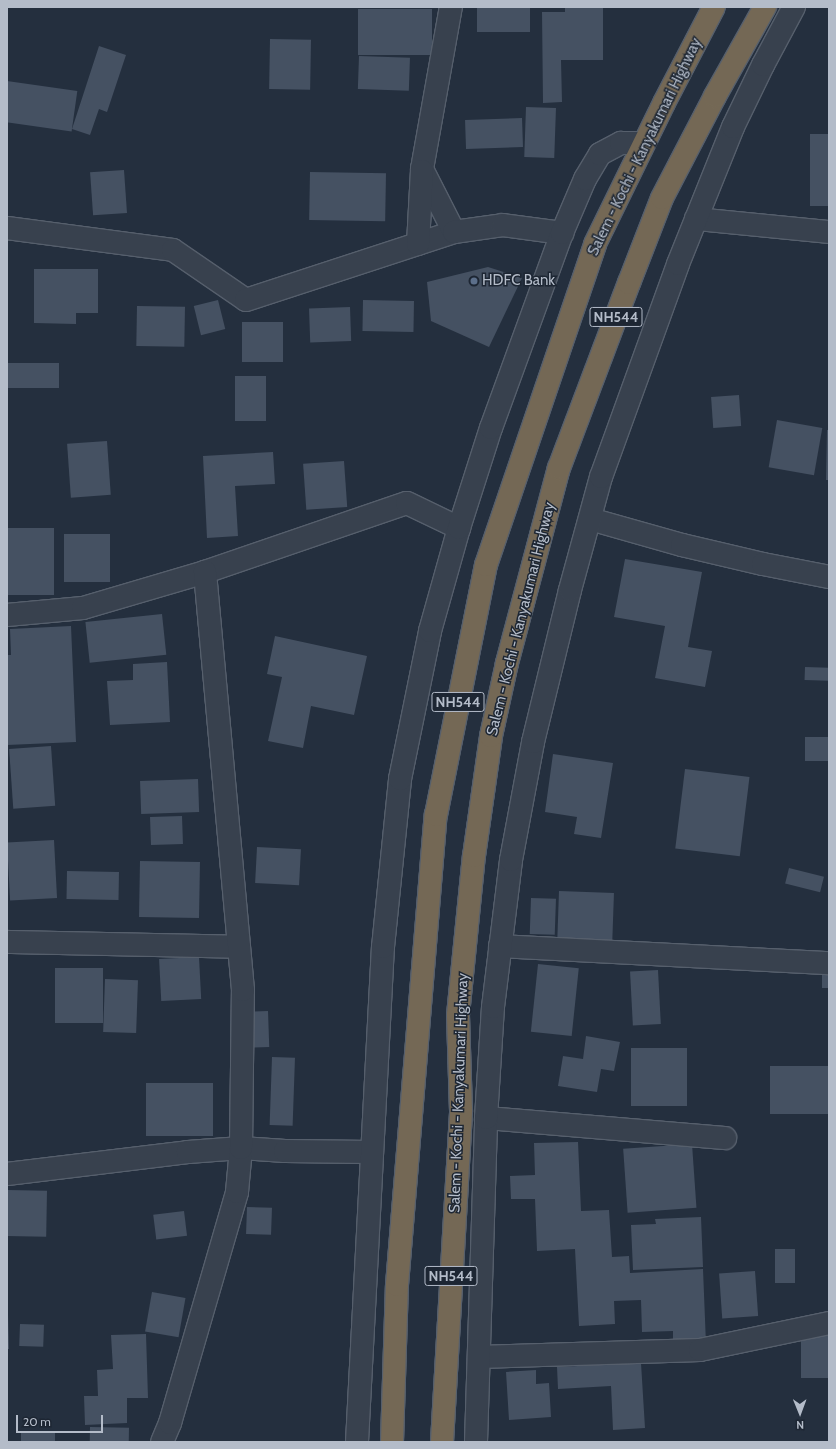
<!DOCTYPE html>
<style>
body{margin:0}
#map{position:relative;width:836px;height:1449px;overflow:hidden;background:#242f3e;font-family:Cabin,sans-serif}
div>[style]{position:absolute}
.building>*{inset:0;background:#455162;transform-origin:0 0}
.roads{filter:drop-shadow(1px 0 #565f6c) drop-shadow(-1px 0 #565f6c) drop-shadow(0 1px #565f6c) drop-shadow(0 -1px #565f6c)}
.minor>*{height:22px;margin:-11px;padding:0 11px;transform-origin:11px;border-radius:11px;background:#38414e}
.highway>*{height:22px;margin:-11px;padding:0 11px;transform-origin:11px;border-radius:11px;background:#746855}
.dots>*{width:11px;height:11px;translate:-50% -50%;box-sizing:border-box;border:2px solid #1d2633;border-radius:50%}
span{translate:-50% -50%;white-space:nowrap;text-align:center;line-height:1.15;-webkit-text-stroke:3px #1d2633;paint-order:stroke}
.shield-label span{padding:1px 3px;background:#1d2633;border:1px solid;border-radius:3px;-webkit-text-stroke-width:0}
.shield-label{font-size:14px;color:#b4bcc9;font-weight:700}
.street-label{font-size:15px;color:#b4bcc9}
.poi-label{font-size:15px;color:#b4bcc9}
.left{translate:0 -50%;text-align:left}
.frame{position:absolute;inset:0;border:8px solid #b4bcc9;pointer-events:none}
.north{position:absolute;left:780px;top:1393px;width:40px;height:40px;-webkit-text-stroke:3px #1d2633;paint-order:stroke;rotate:179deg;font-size:11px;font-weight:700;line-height:16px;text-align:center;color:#b4bcc9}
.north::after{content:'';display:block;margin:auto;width:14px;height:18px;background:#b4bcc9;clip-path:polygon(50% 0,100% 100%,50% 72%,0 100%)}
.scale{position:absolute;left:16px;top:1415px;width:87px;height:18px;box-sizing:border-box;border:2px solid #b4bcc9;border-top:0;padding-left:5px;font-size:12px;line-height:14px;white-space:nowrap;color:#b4bcc9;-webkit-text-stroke:3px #1d2633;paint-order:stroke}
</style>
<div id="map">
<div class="building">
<i style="left:477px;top:7px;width:53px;height:25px"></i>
<i style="clip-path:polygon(565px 7px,603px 7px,603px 60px,561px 60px,562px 102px,543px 103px,542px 12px,565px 12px)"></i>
<i style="left:358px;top:9px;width:74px;height:46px"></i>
<i style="left:270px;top:39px;width:41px;height:50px;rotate:1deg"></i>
<i style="clip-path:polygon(99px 46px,126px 55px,107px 112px,99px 109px,90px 135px,72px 129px)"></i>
<i style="left:359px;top:56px;width:51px;height:33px;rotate:2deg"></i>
<i style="left:7px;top:81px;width:71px;height:41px;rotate:8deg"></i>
<i style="left:526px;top:107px;width:30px;height:50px;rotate:2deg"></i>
<i style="left:522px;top:118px;width:29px;height:57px;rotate:88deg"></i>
<i style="left:810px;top:134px;width:19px;height:72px"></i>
<i style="left:124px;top:170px;width:43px;height:34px;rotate:86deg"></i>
<i style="left:310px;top:172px;width:76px;height:48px;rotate:1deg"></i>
<i style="clip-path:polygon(488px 267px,522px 278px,489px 347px,431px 321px,427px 282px)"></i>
<i style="clip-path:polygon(34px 269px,98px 269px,98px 313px,76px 313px,76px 324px,34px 323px)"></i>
<i style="left:218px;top:300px;width:30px;height:25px;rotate:76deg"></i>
<i style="left:363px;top:300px;width:51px;height:31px;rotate:1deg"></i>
<i style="left:137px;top:306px;width:48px;height:40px;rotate:1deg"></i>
<i style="left:350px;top:307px;width:34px;height:41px;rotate:88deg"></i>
<i style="left:242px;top:322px;width:41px;height:40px"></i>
<i style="left:7px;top:363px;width:52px;height:25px"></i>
<i style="left:235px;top:376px;width:31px;height:45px"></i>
<i style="left:739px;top:395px;width:31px;height:28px;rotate:86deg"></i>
<i style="left:777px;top:420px;width:46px;height:48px;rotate:10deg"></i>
<i style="clip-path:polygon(827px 430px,829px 430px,829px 480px,826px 480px)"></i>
<i style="left:107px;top:441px;width:54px;height:40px;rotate:86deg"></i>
<i style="clip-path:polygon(273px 452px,275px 484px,235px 486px,238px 536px,207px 538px,203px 456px)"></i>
<i style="left:344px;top:461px;width:46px;height:41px;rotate:86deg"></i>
<i style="left:7px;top:528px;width:47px;height:67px"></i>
<i style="left:64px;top:534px;width:46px;height:48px"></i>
<i style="clip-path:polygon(625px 559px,702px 572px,688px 647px,712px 651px,705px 687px,655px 678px,665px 626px,614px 617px)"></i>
<i style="left:162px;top:614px;width:41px;height:77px;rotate:84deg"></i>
<i style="clip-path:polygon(71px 626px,76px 742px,7px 745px,7px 655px,11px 655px,10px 629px)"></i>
<i style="clip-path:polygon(275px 636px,367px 656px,354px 715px,311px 706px,303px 748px,268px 741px,282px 677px,267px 674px)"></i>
<i style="clip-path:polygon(167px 662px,170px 722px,110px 725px,107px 681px,133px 680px,133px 664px)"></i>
<i style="left:805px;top:667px;width:24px;height:13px;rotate:2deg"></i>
<i style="left:829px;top:737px;width:24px;height:24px;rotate:90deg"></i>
<i style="left:51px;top:746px;width:60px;height:42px;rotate:86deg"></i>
<i style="clip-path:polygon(553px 754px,613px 763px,601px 838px,574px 834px,577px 817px,545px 812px)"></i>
<i style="left:685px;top:769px;width:65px;height:80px;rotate:7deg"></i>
<i style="left:198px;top:779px;width:33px;height:58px;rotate:88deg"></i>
<i style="left:182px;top:816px;width:28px;height:32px;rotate:88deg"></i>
<i style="left:54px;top:840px;width:58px;height:47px;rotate:87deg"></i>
<i style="left:257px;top:847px;width:44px;height:36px;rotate:3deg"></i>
<i style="left:140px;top:861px;width:60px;height:56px;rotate:1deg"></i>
<i style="left:789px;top:868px;width:36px;height:16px;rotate:14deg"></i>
<i style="left:67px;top:871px;width:52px;height:28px;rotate:1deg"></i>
<i style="left:559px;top:891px;width:55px;height:48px;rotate:2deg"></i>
<i style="left:531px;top:898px;width:25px;height:36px;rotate:2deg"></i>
<i style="left:199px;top:957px;width:42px;height:40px;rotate:87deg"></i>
<i style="left:538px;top:964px;width:41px;height:68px;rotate:6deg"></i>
<i style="left:822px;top:965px;width:7px;height:23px"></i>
<i style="left:55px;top:968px;width:48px;height:55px"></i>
<i style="left:658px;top:970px;width:54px;height:28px;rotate:87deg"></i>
<i style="left:105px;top:979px;width:33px;height:53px;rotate:2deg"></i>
<i style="left:268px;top:1011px;width:36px;height:18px;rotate:88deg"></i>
<i style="clip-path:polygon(586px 1036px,620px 1042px,614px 1071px,601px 1069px,597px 1092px,558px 1086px,563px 1056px,583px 1059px)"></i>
<i style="left:631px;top:1048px;width:56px;height:58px"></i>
<i style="left:272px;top:1057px;width:23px;height:68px;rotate:2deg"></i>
<i style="left:829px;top:1066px;width:48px;height:59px;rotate:90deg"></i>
<i style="left:146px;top:1083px;width:67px;height:53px"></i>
<i style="clip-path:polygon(578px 1142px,581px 1211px,609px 1210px,612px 1257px,629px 1256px,630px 1273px,703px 1269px,706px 1344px,673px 1345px,673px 1331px,642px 1332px,641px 1300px,614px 1301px,615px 1324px,579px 1326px,575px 1249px,537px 1251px,535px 1199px,511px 1199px,510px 1176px,535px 1175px,534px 1143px)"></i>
<i style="left:692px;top:1144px;width:64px;height:69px;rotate:86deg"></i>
<i style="left:7px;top:1190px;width:40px;height:46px;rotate:1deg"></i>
<i style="left:247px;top:1207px;width:25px;height:27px;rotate:2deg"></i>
<i style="left:184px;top:1211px;width:25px;height:31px;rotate:83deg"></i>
<i style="clip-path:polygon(701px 1217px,703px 1267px,633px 1270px,631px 1225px,656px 1224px,655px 1219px)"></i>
<i style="left:775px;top:1249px;width:20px;height:34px"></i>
<i style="left:755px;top:1271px;width:45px;height:36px;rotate:86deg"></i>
<i style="left:152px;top:1292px;width:34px;height:40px;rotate:10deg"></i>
<i style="clip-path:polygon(7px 1314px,8px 1314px,9px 1349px,7px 1349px)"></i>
<i style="left:20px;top:1324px;width:24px;height:22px;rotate:2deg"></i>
<i style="left:801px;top:1333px;width:28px;height:45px"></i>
<i style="clip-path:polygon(146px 1334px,148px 1398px,127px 1398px,127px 1423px,85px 1425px,84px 1396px,98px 1396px,97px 1370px,113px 1369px,111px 1335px)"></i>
<i style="clip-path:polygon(641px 1363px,645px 1428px,613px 1430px,611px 1386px,558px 1389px,557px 1367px)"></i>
<i style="clip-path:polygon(536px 1370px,536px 1384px,549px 1383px,551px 1417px,509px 1420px,506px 1372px)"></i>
<i style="left:90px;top:1427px;width:39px;height:15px;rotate:1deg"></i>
<i style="left:21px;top:1431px;width:34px;height:11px"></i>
</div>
<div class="roads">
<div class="minor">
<i style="left:696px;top:219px;width:134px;rotate:5.6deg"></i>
<i style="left:7px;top:228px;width:167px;rotate:7.5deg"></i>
<i style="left:173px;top:250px;width:88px;rotate:34.4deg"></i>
<i style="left:246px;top:300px;width:219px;rotate:-18.1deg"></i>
<i style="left:454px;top:232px;width:71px;rotate:-116.9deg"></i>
<i style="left:422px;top:169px;width:165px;rotate:-79.9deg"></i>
<i style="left:454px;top:232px;width:49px;rotate:-8.1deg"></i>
<i style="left:503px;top:225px;width:60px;rotate:7.7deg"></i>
<i style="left:418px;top:244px;width:73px;rotate:-86.9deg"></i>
<i style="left:590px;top:519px;width:96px;rotate:15.8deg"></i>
<i style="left:682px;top:545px;width:83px;rotate:13.2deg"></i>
<i style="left:763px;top:564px;width:67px;rotate:11.1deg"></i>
<i style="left:7px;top:615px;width:76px;rotate:-5.3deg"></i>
<i style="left:83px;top:608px;width:127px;rotate:-16.4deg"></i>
<i style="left:205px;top:572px;width:213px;rotate:-18.9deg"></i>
<i style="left:407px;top:503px;width:58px;rotate:25.7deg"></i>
<i style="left:7px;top:942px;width:232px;rotate:1.2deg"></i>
<i style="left:500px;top:946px;width:329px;rotate:3deg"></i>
<i style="left:486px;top:1118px;width:240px;rotate:4.8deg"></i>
<i style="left:7px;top:1174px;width:182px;rotate:-6.9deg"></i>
<i style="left:188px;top:1152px;width:53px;rotate:-4.3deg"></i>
<i style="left:241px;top:1148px;width:44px;rotate:3.9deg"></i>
<i style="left:285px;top:1151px;width:86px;rotate:0.7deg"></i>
<i style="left:479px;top:1357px;width:221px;rotate:-1.8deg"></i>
<i style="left:700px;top:1350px;width:132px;rotate:-11.8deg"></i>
<i style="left:162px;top:1442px;width:21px;rotate:-67deg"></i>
<i style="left:170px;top:1423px;width:241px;rotate:-73.8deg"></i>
<i style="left:237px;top:1192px;width:44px;rotate:-84.8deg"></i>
<i style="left:241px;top:1148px;width:158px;rotate:-89.3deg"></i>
<i style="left:243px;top:990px;width:420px;rotate:-95.2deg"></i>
<i style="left:357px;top:1442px;width:496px;rotate:-87deg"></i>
<i style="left:383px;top:947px;width:169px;rotate:-84.2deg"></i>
<i style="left:400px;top:779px;width:151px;rotate:-78.5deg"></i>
<i style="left:430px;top:631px;width:107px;rotate:-74.3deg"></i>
<i style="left:459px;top:528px;width:105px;rotate:-72.3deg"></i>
<i style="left:491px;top:428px;width:208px;rotate:-70deg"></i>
<i style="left:562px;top:233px;width:59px;rotate:-66.9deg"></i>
<i style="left:585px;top:179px;width:29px;rotate:-59deg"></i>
<i style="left:600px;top:154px;width:24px;rotate:-28deg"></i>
<i style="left:621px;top:143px;width:23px"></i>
<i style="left:476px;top:1442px;width:324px;rotate:-88.2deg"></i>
<i style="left:486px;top:1118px;width:111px;rotate:-86.4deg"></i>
<i style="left:493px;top:1007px;width:148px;rotate:-83deg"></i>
<i style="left:511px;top:860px;width:120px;rotate:-79.4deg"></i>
<i style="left:533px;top:742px;width:156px;rotate:-76.3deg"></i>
<i style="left:570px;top:590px;width:117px;rotate:-74.7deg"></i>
<i style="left:601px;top:477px;width:226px;rotate:-70.1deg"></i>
<i style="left:678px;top:264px;width:148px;rotate:-68.1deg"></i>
<i style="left:733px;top:127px;width:69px;rotate:-64.2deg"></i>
<i style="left:763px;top:65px;width:66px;rotate:-61.9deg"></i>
</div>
<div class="highway">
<i style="left:392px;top:1442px;width:157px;rotate:-88.2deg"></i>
<i style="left:397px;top:1285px;width:472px;rotate:-85.3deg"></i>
<i style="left:436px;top:815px;width:255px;rotate:-78.7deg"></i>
<i style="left:486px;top:565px;width:339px;rotate:-71.2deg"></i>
<i style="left:595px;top:244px;width:157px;rotate:-63.9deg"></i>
<i style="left:664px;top:103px;width:108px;rotate:-62.5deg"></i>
<i style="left:442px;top:1442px;width:332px;rotate:-86.7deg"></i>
<i style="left:461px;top:1111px;width:96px;rotate:-91.8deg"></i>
<i style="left:458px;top:1015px;width:160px;rotate:-84.3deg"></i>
<i style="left:474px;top:856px;width:121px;rotate:-81.9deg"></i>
<i style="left:491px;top:736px;width:75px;rotate:-77.6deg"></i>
<i style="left:507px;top:663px;width:202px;rotate:-75.1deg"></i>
<i style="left:559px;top:468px;width:198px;rotate:-69.3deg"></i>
<i style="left:629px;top:283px;width:91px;rotate:-68.8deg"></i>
<i style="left:662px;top:198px;width:115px;rotate:-62.5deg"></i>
<i style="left:715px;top:96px;width:102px;rotate:-60.7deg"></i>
</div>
</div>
<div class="dots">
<i style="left:474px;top:281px;background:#5c6f8a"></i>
</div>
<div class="shield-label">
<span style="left:616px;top:317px">NH544</span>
<span style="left:458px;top:702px">NH544</span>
<span style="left:451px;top:1276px">NH544</span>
</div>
<div class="street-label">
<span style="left:645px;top:147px;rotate:-64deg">Salem - Kochi - Kanyakumari Highway</span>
<span style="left:521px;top:619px;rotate:-76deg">Salem - Kochi - Kanyakumari Highway</span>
<span style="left:459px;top:1093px;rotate:-88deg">Salem - Kochi - Kanyakumari Highway</span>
</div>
<div class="poi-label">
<span class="left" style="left:482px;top:281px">HDFC Bank</span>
</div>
<div class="frame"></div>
<div class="north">N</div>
<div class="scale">20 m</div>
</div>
